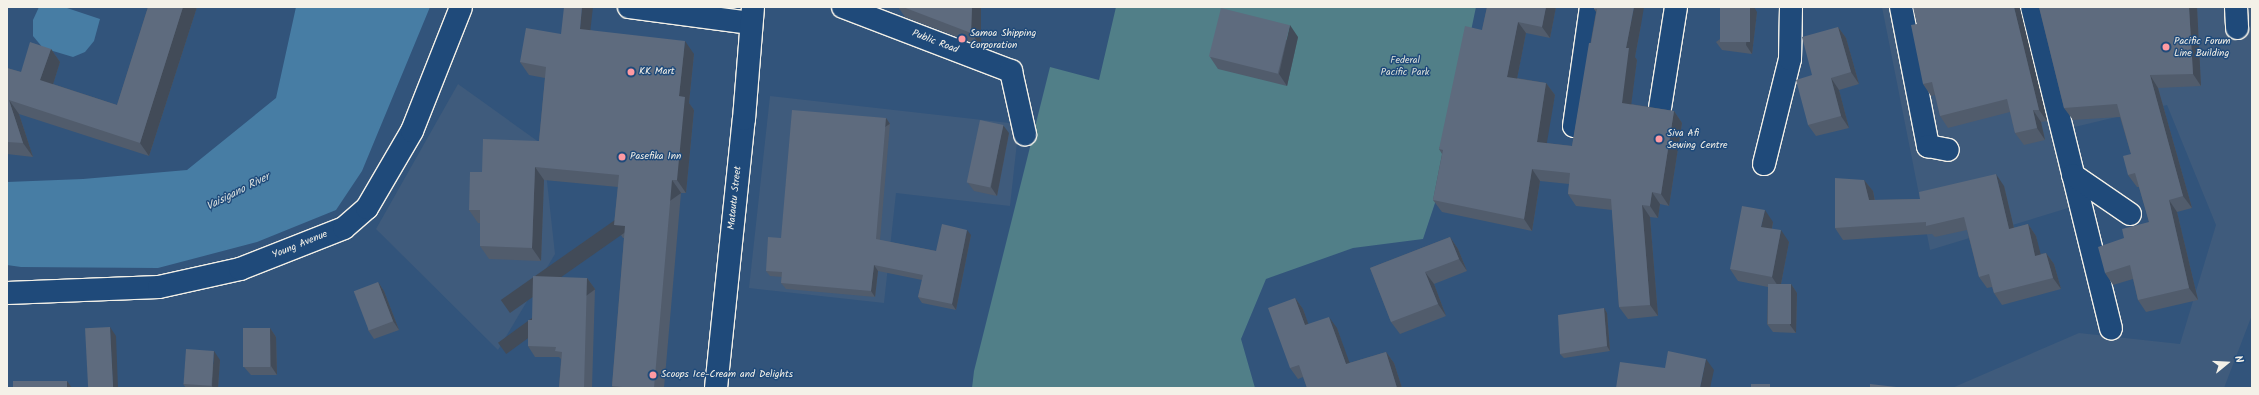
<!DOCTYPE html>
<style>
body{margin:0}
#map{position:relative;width:2259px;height:395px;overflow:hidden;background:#32547b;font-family:Kalam,sans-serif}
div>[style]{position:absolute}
.built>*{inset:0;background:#3f5b7c}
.green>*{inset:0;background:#517f88}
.water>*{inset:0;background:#477da4}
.roads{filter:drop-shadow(1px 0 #f4f1e8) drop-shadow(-1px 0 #f4f1e8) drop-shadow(0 1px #f4f1e8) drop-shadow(0 -1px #f4f1e8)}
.minor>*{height:22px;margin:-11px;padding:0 11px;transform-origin:11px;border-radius:11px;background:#1f4a7a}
.major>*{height:22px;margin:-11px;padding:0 11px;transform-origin:11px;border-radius:11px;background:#1f4a7a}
.wall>*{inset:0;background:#515c6c}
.shaded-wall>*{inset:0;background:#424b58;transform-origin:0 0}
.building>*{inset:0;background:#5e6b7e;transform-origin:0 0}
.dots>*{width:11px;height:11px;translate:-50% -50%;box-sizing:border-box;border:2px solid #1f4a7a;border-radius:50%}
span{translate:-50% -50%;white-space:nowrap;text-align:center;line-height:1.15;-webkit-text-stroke:3px #1f4a7a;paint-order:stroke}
.poi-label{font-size:10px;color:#f4f1e8}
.left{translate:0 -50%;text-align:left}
.street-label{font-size:10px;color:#f4f1e8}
.park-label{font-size:10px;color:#dce0da}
.water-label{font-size:11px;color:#dae0de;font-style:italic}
.frame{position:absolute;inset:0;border:8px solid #f4f1e8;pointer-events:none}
.north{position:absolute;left:2207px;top:343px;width:40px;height:40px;-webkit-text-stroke:3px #1f4a7a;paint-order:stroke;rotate:72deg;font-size:11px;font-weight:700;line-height:16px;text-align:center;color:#f4f1e8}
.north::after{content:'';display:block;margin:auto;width:14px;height:18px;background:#f4f1e8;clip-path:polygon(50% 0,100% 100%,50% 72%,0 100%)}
</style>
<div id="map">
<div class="built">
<i style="clip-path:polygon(1882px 7px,2252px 7px,2252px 315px,2224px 388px,1952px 388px,2079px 333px,2180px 344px,2216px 225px,2167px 105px,2066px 129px,2078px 205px,1930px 250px)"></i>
<i style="clip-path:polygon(458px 84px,543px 145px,555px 254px,498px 350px,376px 229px)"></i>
<i style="clip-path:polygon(770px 96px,1019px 124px,1010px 206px,896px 193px,884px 303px,749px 288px)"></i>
</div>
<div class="green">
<i style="clip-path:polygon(1116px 7px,1476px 7px,1435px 203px,1423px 239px,1353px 248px,1266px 279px,1241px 339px,1255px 388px,972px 388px,974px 371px,1050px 67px,1099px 80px)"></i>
</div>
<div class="water">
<i style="clip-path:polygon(39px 7px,64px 7px,100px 19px,94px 41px,85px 52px,73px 57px,43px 48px,33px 36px,33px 20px)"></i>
<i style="clip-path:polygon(296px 7px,430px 7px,362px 171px,336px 210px,257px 242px,158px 268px,21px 267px,7px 265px,7px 182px,83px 179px,187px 170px,276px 98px)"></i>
</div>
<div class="roads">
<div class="minor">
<i style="left:629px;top:7px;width:123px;rotate:7.5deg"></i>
<i style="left:843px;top:7px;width:180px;rotate:20.9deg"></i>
<i style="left:1011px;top:71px;width:65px;rotate:77.5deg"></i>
<i style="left:1901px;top:7px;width:142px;rotate:79deg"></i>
<i style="left:1928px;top:146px;width:20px;rotate:11deg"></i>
<i style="left:2032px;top:7px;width:331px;rotate:76.2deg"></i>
<i style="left:2236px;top:7px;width:21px;rotate:87deg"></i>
<i style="left:1660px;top:108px;width:102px;rotate:-81deg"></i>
<i style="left:1574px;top:126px;width:120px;rotate:-81.9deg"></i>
<i style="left:1764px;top:164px;width:108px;rotate:-76.1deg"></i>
<i style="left:1790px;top:59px;width:52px;rotate:-88.9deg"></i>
<i style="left:2073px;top:175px;width:69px;rotate:34.4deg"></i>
<i style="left:7px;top:293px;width:152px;rotate:-2.3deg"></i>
<i style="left:159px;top:287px;width:83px;rotate:-12.5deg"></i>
<i style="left:240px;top:269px;width:112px;rotate:-21.5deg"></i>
<i style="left:344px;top:228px;width:30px;rotate:-41deg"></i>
<i style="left:367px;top:208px;width:89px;rotate:-59.7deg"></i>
<i style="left:412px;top:131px;width:133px;rotate:-68.4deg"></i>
</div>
<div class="major">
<i style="left:716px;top:388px;width:270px;rotate:-84.1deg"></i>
<i style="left:744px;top:119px;width:112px;rotate:-85.4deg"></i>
</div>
</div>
<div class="wall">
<i style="clip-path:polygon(148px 7px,197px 7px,149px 156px,19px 114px,33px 157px,7px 154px,7px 68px,21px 72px,51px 49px,60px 62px,53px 84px,117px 105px)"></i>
<i style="clip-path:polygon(898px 7px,981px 7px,981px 46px,905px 17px)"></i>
<i style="clip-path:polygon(1487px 7px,1556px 7px,1550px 38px,1526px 33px,1517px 78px,1546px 83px,1555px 95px,1546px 143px,1572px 146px,1596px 12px,1594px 9px,1594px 7px,1641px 25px,1635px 57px,1637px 60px,1631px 104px,1674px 111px,1682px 123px,1669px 206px,1660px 204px,1658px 218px,1650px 217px,1658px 316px,1628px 319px,1619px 307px,1612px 210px,1576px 206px,1568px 194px,1569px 184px,1540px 181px,1532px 231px,1442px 212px,1433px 200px,1442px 154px,1439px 149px,1482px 30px)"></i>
<i style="clip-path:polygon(2039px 7px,2197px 7px,2201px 86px,2158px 88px,2192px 208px,2177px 212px,2198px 300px,2146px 312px,2138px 300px,2133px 279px,2113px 285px,2105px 273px,2124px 238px,2149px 222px,2139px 187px,2137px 187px,2128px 175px,2131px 154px,2120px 117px,2073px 120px,2064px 108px)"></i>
<i style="clip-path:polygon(2020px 9px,2047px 121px,2041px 122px,2045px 140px,2024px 145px,2015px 133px,2010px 112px,1948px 128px,1940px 116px,1935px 95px,1931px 96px,1923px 84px)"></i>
<i style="clip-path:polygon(1757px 12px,1752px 54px,1722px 50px,1716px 42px)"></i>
<i style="clip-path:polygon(1838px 27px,1846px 38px,1859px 84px,1839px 90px,1849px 128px,1816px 136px,1808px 125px,1812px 75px)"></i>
<i style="clip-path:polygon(590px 30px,694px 54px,689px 103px,694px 110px,686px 193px,681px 193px,664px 388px,613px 388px,612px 386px,624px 238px,623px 238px,614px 225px,618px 187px,544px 180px,541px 261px,489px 259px,480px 246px,480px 223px,478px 223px,469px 210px,482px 172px,539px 141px,545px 78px,529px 75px,520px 62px,561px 34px)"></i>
<i style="clip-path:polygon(1298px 37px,1287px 86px,1218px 69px,1210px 57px)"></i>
<i style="clip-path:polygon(886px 118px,890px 124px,880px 240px,936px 251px,971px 235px,956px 310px,922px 303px,918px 297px,922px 280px,878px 271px,875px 297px,786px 289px,781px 283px,782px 277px,770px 276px,766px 271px,781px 238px)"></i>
<i style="clip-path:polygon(1009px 133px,997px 196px,974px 191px,968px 183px)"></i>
<i style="clip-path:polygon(1864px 180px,1873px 191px,1875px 200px,1920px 199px,2004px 186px,2014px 228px,2028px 224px,2036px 236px,2040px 254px,2046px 253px,2054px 264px,2061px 289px,2002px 305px,1994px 293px,1992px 287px,1987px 288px,1979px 277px,1967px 230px,1935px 237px,1932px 234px,1843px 240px,1835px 228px)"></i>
<i style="clip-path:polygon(1773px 222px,1772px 229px,1789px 242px,1781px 284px,1791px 284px,1797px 293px,1796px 333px,1773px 332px,1767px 324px,1768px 287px,1738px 281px,1730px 269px)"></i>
<i style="clip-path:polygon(1450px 237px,1458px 249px,1467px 271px,1434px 284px,1446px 316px,1400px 334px,1391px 322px,1370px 268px)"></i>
<i style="clip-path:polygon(587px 278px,595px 289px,592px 388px,559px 388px,561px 359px,559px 357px,535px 357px,528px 346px,532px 320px)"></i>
<i style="clip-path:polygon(378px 282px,384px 291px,399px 330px,374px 339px,368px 330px)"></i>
<i style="clip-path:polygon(1295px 298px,1303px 309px,1308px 324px,1337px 328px,1349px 363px,1386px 352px,1394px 363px,1402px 388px,1307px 388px,1303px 377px,1298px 379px,1290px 368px)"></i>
<i style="clip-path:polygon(1604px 308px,1607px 313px,1610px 351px,1564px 358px,1560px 354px)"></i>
<i style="clip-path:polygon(270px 328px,276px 337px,277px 375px,251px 375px,244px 367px)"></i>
<i style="clip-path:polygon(220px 360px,218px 388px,186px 388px,183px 384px)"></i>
</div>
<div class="shaded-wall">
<i style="clip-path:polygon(183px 7px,197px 7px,149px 156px,140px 143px)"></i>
<i style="clip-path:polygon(582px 7px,593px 7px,589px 42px,580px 29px)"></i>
<i style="clip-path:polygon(972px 7px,981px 7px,981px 46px,971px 33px)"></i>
<i style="clip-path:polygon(1546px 7px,1556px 7px,1550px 38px,1542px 27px)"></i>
<i style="clip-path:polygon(1634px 7px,1644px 7px,1641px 25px,1635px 57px,1637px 60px,1630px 114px,1622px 103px,1626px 48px)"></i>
<i style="clip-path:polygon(1750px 7px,1754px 7px,1757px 12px,1752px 54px,1746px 45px)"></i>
<i style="clip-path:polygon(2014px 7px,2018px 7px,2020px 9px,2047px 121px,2039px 110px)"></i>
<i style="clip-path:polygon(2189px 7px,2197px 7px,2201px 86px,2193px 74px)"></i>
<i style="clip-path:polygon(1518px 22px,1526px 33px,1515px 89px,1507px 77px)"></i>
<i style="clip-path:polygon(1290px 25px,1298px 37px,1287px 86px,1279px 74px)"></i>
<i style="clip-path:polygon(1838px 27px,1846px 38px,1859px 84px,1851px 72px)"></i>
<i style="clip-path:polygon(685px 41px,694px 54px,689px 103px,694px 110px,686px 193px,677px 180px,679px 96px)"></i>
<i style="clip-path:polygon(51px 49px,60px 62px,50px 94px,40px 80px)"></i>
<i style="clip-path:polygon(2150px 75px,2158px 88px,2192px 208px,2183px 196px)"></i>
<i style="clip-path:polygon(1831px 78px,1839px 90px,1849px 128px,1841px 116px)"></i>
<i style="clip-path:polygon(1546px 83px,1555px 95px,1545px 154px,1537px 142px)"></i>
<i style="clip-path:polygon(9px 100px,19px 114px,33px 157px,23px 143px)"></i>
<i style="clip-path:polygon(2033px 110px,2041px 122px,2045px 140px,2037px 128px)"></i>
<i style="clip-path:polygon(1674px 111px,1682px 123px,1669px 206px,1661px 194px)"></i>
<i style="left:886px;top:118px;width:7px;height:121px;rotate:56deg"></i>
<i style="clip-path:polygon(1003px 125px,1009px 133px,997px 196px,991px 187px)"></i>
<i style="clip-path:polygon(535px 167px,544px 180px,541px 261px,532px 248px)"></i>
<i style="clip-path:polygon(1532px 169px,1540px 181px,1532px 231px,1524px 219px)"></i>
<i style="clip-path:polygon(1996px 174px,2004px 186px,2017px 241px,2009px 229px)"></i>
<i style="left:672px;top:180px;width:16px;height:209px;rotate:55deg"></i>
<i style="clip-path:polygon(1864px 180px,1873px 191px,1877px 212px,1869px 200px)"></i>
<i style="clip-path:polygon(1652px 192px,1660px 204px,1658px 218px,1650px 206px)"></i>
<i style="clip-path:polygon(2169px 200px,2177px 212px,2198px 300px,2189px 288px)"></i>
<i style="clip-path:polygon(1642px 205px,1650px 217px,1658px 316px,1650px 305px)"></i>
<i style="clip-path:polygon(1765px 210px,1773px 222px,1770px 239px,1761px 227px)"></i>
<i style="clip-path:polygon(2028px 224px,2036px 236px,2044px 267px,2035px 256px)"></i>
<i style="clip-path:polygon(967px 230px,971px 235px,956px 310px,952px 304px)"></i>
<i style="clip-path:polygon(1781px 230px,1789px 242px,1780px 289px,1772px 277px)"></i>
<i style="clip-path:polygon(1450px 237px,1458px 249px,1467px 271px,1459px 259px)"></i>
<i style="clip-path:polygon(2046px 253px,2054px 264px,2061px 289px,2053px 278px)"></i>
<i style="clip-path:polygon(874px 265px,878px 271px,875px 297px,871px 291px)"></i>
<i style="clip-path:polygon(1425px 272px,1434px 284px,1446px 316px,1438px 304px)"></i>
<i style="left:587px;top:278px;width:14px;height:110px;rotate:54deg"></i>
<i style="clip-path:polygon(378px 282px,384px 291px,399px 330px,393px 321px)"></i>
<i style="clip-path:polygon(1791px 284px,1797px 293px,1796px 333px,1790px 325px)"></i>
<i style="clip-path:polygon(1295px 298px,1303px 309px,1313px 337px,1305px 325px)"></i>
<i style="clip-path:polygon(1604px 308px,1607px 313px,1610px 351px,1607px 346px)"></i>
<i style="clip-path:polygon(1329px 317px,1337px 328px,1354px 375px,1346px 364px)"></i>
<i style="clip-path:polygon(110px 327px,116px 336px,118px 388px,113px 388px)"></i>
<i style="clip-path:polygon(270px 328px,276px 337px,277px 375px,271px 366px)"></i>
<i style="clip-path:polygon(214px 351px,220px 360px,218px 388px,213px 388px,212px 386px)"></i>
<i style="clip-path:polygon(1386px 352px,1394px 363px,1402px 388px,1397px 388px)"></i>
<i style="clip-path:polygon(1706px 359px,1714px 370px,1710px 388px,1700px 388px)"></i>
<i style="clip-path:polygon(67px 381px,72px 388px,67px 388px)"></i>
</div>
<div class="building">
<i style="clip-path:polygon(148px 7px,183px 7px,140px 143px,9px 100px,23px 143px,7px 142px,7px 68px,21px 72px,30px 42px,51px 49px,40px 80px,117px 105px)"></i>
<i style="clip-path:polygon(564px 7px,582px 7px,580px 29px,685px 41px,679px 96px,685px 97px,677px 180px,672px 180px,654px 388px,632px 388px,612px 386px,625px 226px,614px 225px,619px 175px,535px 167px,532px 248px,480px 246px,480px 210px,469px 210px,470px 172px,482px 172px,483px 139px,539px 141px,546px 67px,520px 62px,526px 28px,561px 34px)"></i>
<i style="clip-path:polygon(903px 7px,972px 7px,971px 33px)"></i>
<i style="clip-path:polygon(1487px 7px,1546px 7px,1542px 27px,1518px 22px,1507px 77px,1546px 83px,1537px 142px,1572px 146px,1589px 43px,1591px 43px,1597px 9px,1594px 9px,1594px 7px,1634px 7px,1626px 48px,1629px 48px,1622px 103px,1674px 111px,1661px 194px,1652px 192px,1650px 206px,1642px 205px,1650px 305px,1619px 307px,1611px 199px,1568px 194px,1570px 173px,1532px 169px,1524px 219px,1433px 200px,1443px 150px,1439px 149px,1465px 26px,1482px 30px)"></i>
<i style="left:1720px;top:7px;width:30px;height:35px"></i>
<i style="clip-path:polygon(1913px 7px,2014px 7px,2039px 110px,2033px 110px,2037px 128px,2015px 133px,2007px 99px,1940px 116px,1932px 82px,1923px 84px,1911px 25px,1917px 24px)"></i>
<i style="clip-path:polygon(2039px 7px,2189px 7px,2193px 74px,2150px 75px,2183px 196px,2169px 200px,2189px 288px,2138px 300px,2130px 265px,2105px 273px,2098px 247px,2124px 238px,2122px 229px,2149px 222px,2135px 173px,2128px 175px,2123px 156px,2131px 154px,2117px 104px,2064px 108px)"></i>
<i style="left:1221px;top:8px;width:71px;height:50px;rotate:14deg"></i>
<i style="clip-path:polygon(1838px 27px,1851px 72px,1831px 78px,1841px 116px,1808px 125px,1796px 80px,1812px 75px,1802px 37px)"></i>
<i style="clip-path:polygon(792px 110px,886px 118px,876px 239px,936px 251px,942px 224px,967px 230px,952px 304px,918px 297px,923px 275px,874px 265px,871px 291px,781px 283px,782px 272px,766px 271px,768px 237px,781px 238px)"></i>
<i style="left:980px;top:120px;width:24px;height:64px;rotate:12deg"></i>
<i style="clip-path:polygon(1996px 174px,2009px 229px,2028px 224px,2035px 256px,2046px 253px,2053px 278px,1994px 293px,1989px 274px,1979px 277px,1964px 217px,1926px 226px,1926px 222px,1835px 228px,1835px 178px,1864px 180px,1869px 200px,1920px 199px,1919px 192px)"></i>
<i style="clip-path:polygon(1742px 206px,1765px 210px,1761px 227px,1781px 230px,1772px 277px,1730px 269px)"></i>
<i style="clip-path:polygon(1450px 237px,1459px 259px,1425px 272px,1438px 304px,1391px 322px,1370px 268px)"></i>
<i style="clip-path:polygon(533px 276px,587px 278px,584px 388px,559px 388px,562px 352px,555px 351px,556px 347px,528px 346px,528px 320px,532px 320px)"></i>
<i style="left:378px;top:282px;width:42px;height:26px;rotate:69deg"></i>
<i style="left:1768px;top:284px;width:23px;height:40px"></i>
<i style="clip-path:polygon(1295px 298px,1305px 325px,1329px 317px,1346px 364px,1386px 352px,1397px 388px,1332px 388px,1331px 387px,1329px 388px,1307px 388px,1299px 365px,1290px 368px,1268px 308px)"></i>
<i style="clip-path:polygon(1604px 308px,1607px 346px,1560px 354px,1558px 315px)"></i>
<i style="left:110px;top:327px;width:61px;height:25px;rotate:87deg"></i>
<i style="left:243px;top:328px;width:27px;height:39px"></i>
<i style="left:186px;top:349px;width:28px;height:35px;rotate:4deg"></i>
<i style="clip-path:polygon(1668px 351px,1706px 359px,1700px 388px,1616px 388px,1620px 362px,1665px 368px)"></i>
<i style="left:13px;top:381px;width:54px;height:7px"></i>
<i style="left:1751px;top:384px;width:19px;height:4px"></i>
<i style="clip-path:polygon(1870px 384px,1905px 388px,1870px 388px)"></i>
</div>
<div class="dots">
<i style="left:962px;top:39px;background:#ff9aa2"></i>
<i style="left:2166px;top:47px;background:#ff9aa2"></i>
<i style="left:631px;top:72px;background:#ff9aa2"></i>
<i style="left:1659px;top:139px;background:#ff9aa2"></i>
<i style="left:622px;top:157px;background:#ff9aa2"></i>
<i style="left:653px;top:375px;background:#ff9aa2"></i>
</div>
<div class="poi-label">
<span class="left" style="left:970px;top:39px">Samoa Shipping<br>Corporation</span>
<span class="left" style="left:2174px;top:47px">Pacific Forum<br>Line Building</span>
<span class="left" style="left:639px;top:72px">KK Mart</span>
<span class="left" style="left:1667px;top:139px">Siva Afi<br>Sewing Centre</span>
<span class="left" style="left:630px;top:157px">Pasefika Inn</span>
<span class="left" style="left:661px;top:375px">Scoops Ice-Cream and Delights</span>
</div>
<div class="street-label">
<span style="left:935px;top:42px;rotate:21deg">Public Road</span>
<span style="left:735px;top:198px;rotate:-84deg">Matautu Street</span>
<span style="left:300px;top:245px;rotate:-22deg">Young Avenue</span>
</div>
<div class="park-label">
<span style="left:1405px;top:66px">Federal<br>Pacific Park</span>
</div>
<div class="water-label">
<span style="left:238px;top:192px;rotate:-27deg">Vaisigano River</span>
</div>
<div class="frame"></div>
<div class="north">N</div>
</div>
